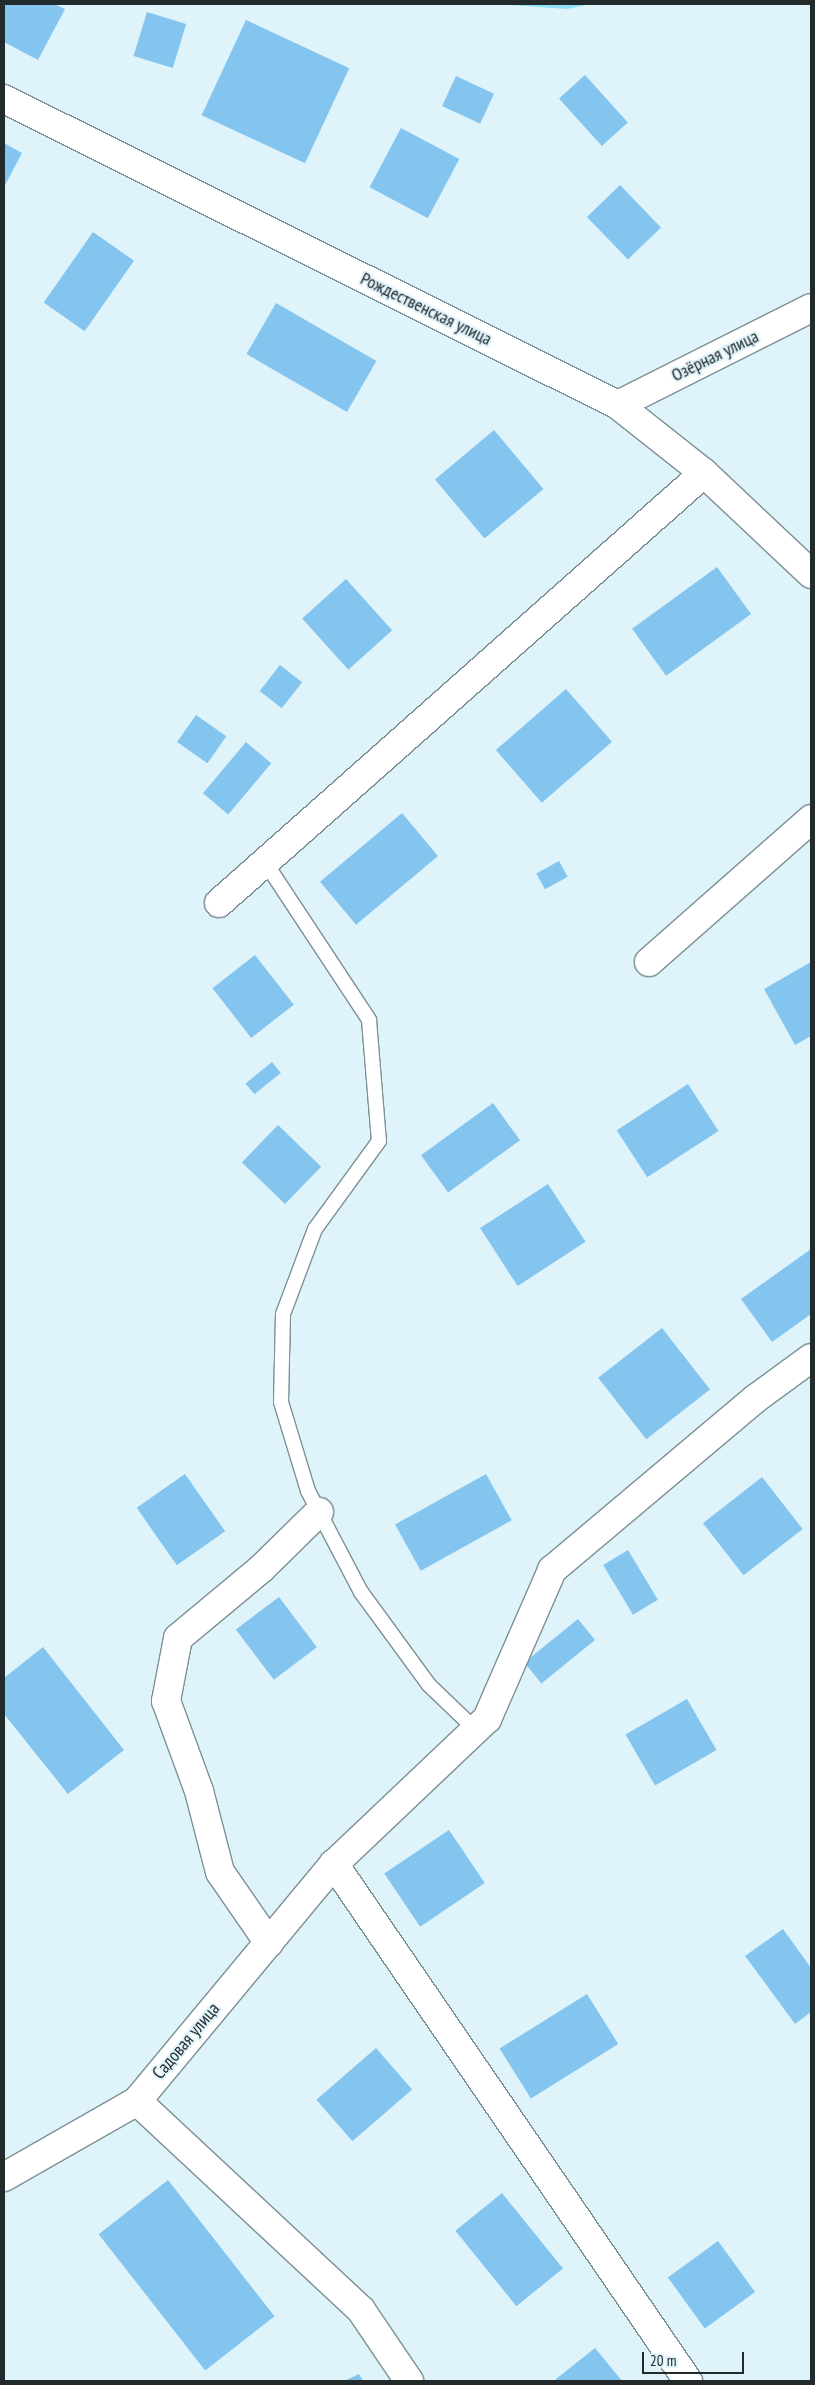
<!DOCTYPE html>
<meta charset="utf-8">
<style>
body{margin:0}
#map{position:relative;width:815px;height:2385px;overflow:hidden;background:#dff3fa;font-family:"PT Sans Narrow",sans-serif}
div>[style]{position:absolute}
.green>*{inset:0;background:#8fe0f9}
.building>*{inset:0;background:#84c5f0;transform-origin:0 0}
.roads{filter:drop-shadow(1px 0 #7d9096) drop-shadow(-1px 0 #7d9096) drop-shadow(0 1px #7d9096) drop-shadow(0 -1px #7d9096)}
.service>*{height:14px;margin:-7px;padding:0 7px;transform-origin:7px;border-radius:7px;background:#fff}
.minor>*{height:28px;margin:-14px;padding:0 14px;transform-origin:14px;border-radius:14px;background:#fff}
span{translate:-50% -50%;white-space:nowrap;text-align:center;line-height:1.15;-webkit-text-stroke:4px #dff3fa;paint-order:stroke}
.street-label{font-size:18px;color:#222a2c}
.frame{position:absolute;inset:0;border:5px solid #222a2c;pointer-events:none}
.scale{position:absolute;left:642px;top:2352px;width:102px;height:22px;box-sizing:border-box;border:2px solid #222a2c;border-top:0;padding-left:6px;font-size:15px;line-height:18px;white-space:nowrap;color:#222a2c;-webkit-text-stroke:4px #dff3fa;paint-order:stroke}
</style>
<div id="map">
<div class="green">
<i style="clip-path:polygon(497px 4px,591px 4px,567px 9px)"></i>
</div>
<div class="building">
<i style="clip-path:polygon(4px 4px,54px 4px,65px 9px,38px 60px,4px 42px)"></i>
<i style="left:147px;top:12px;width:41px;height:46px;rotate:17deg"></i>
<i style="left:246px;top:20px;width:114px;height:105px;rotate:25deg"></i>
<i style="left:585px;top:75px;width:64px;height:35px;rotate:48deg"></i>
<i style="left:456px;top:76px;width:42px;height:33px;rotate:25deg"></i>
<i style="left:401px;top:128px;width:66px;height:67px;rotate:28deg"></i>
<i style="clip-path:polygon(4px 143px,22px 153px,4px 187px)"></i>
<i style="left:620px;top:185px;width:59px;height:46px;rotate:46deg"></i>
<i style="left:93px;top:232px;width:50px;height:86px;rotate:35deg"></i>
<i style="left:276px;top:303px;width:116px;height:59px;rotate:30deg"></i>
<i style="left:494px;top:430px;width:77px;height:77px;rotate:50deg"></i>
<i style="left:717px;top:567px;width:58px;height:105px;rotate:54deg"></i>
<i style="left:346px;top:579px;width:69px;height:59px;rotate:48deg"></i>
<i style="left:280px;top:665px;width:28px;height:33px;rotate:38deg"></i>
<i style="left:566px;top:689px;width:70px;height:93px;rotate:49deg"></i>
<i style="left:196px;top:715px;width:37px;height:33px;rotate:35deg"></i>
<i style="left:246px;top:742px;width:33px;height:67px;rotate:40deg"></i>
<i style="left:402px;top:813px;width:56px;height:107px;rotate:50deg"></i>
<i style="left:559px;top:861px;width:18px;height:26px;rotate:61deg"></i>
<i style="left:255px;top:955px;width:63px;height:54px;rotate:52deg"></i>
<i style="clip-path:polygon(811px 962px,811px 1036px,795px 1045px,764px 989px)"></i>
<i style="left:272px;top:1062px;width:14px;height:34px;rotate:51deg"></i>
<i style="left:688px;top:1084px;width:56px;height:85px;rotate:57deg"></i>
<i style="left:493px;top:1103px;width:46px;height:89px;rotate:54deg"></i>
<i style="left:278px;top:1125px;width:60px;height:52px;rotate:44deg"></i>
<i style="left:548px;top:1184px;width:69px;height:81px;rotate:57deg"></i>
<i style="clip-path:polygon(811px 1249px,811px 1314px,772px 1342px,741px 1299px)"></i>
<i style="left:662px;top:1328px;width:78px;height:81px;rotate:52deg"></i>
<i style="left:185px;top:1474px;width:70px;height:59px;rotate:55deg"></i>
<i style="left:486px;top:1474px;width:53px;height:104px;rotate:61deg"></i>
<i style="left:762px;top:1477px;width:66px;height:75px;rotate:52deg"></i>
<i style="left:628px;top:1550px;width:58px;height:29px;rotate:59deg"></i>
<i style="left:279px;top:1597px;width:63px;height:54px;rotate:53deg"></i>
<i style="left:578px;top:1619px;width:27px;height:69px;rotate:51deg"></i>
<i style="clip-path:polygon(43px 1647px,124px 1750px,68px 1794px,4px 1714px,4px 1678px)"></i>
<i style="left:687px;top:1699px;width:59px;height:71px;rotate:60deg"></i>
<i style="left:449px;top:1830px;width:64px;height:78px;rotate:56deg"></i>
<i style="clip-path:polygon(783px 1929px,811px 1968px,811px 2012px,795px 2024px,745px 1956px)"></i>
<i style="left:587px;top:1994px;width:59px;height:103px;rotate:58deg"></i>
<i style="left:376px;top:2048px;width:55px;height:79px;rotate:49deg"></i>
<i style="left:168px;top:2180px;width:173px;height:88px;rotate:52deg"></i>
<i style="left:502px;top:2193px;width:97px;height:60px;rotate:51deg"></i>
<i style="left:718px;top:2241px;width:63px;height:62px;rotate:54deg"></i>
<i style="clip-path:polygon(595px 2348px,622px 2381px,557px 2381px,556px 2379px)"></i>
<i style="clip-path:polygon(359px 2374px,363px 2381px,344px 2381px)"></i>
</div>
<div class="roads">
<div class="service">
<i style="left:265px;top:862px;width:189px;rotate:56.6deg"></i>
<i style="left:369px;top:1020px;width:121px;rotate:85.3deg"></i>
<i style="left:379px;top:1141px;width:109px;rotate:126deg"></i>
<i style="left:315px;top:1229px;width:91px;rotate:110.6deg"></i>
<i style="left:283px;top:1314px;width:88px;rotate:91.3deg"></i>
<i style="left:281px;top:1402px;width:93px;rotate:73.1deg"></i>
<i style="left:308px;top:1491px;width:114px;rotate:62.3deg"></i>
<i style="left:361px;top:1592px;width:115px;rotate:53.8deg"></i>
<i style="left:429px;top:1685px;width:65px;rotate:43.8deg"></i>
</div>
<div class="minor">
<i style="left:4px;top:99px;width:686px;rotate:26.49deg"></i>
<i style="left:618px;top:405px;width:110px;rotate:38.3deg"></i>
<i style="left:704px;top:473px;width:147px;rotate:43.3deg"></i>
<i style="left:618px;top:405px;width:216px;rotate:-26.7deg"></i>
<i style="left:219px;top:903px;width:648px;rotate:-41.56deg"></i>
<i style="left:649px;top:962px;width:216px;rotate:-41.4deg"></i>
<i style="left:269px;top:1943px;width:86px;rotate:-124.6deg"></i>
<i style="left:220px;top:1872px;width:84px;rotate:-104.5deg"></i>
<i style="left:199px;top:1791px;width:96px;rotate:-110.1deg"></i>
<i style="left:166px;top:1701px;width:64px;rotate:-79.2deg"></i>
<i style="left:178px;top:1638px;width:109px;rotate:-39.8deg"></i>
<i style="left:262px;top:1568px;width:80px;rotate:-44.5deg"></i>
<i style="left:137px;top:2101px;width:306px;rotate:43deg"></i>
<i style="left:361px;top:2310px;width:86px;rotate:55.9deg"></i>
<i style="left:4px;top:2177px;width:153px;rotate:-29.7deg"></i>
<i style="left:137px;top:2101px;width:308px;rotate:-50.3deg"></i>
<i style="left:688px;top:2381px;width:627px;rotate:-124.4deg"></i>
<i style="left:334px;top:1864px;width:211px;rotate:-43.5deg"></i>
<i style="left:487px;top:1719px;width:163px;rotate:-66.4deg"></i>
<i style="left:552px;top:1570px;width:265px;rotate:-40.1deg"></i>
<i style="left:755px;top:1399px;width:69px;rotate:-36.2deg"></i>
</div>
</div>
<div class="street-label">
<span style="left:426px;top:309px;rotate:26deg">Рождественская улица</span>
<span style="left:715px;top:356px;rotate:-26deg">Озёрная улица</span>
<span style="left:186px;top:2041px;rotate:-50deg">Садовая улица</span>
</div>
<div class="frame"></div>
<div class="scale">20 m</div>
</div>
